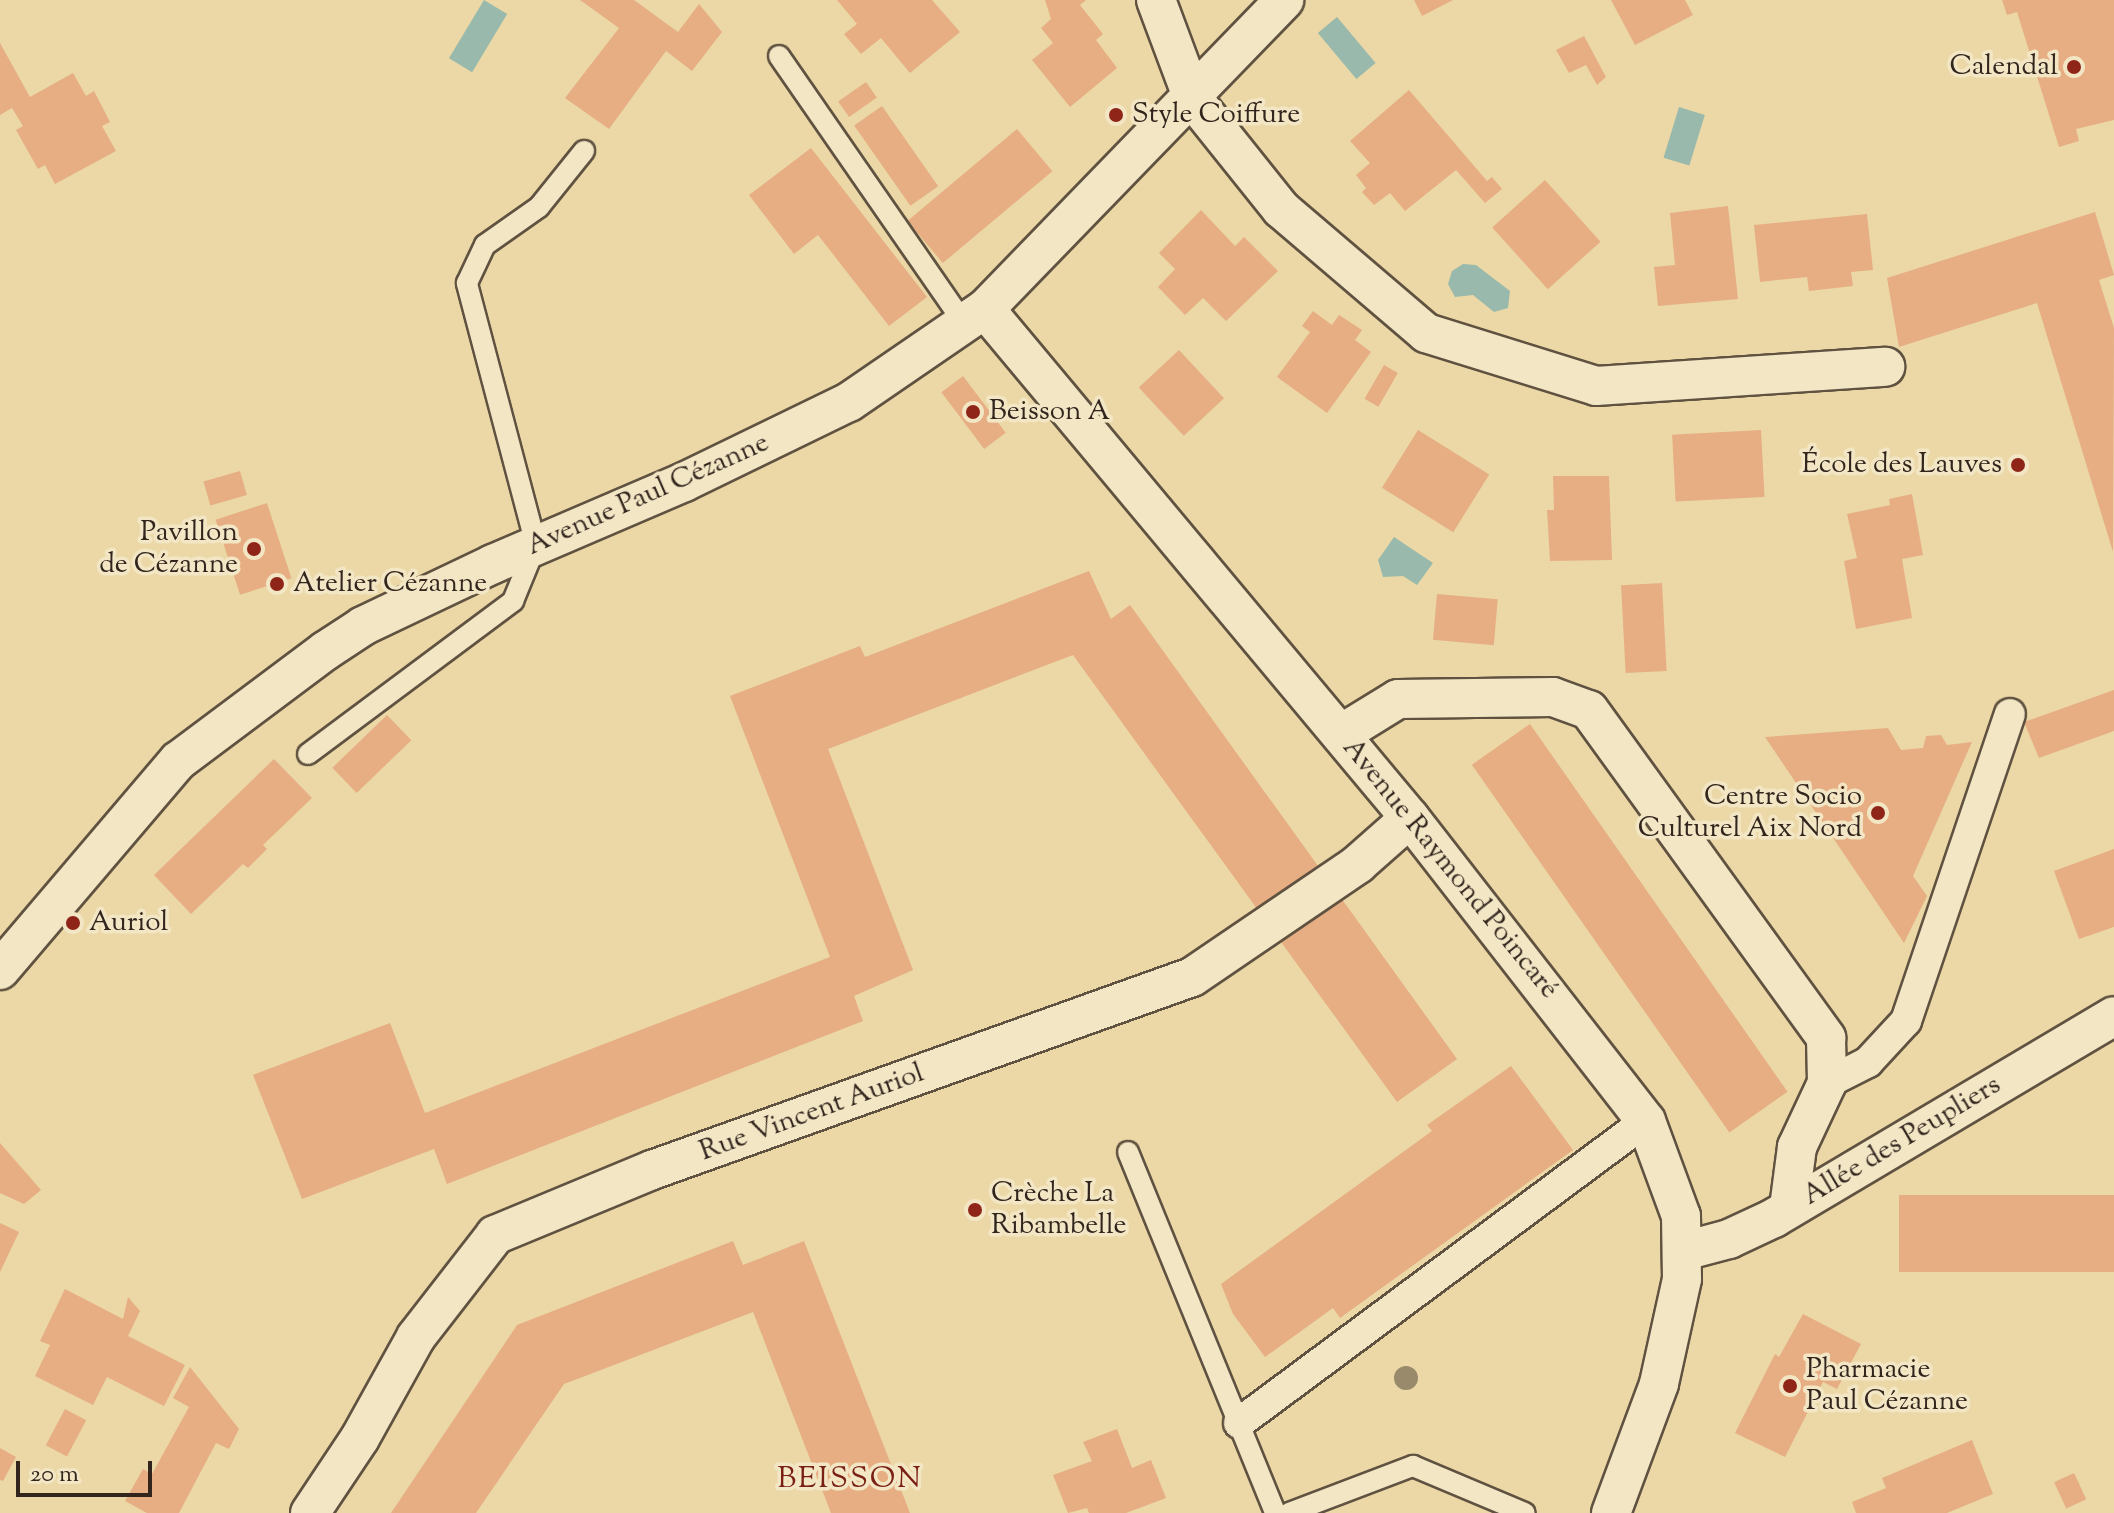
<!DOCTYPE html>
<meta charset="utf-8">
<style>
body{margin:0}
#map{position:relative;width:2114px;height:1513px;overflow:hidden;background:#ebd8a6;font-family:"Sorts Mill Goudy",serif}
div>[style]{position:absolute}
.water>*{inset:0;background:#98b9ab;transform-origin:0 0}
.building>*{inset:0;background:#e6ae82;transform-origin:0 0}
.roads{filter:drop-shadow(2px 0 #605240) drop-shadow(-2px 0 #605240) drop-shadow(0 2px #605240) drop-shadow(0 -2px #605240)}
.service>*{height:20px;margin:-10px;padding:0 10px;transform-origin:10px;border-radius:10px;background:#f2e6c5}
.pedestrian>*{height:30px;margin:-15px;padding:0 15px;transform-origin:15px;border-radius:15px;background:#f2e6c5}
.minor>*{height:38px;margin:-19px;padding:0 19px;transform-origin:19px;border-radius:19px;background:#f2e6c5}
.trees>*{width:24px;height:24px;margin:-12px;border-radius:50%;background:#988a6a}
.dots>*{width:22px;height:22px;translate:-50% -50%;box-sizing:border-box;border:4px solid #f2e6c5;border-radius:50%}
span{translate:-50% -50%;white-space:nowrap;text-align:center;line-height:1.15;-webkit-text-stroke:7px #f2e6c5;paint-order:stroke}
.poi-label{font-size:28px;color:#32251e}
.right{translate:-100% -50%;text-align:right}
.left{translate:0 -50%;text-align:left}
.street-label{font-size:28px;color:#32251e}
.neighbourhood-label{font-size:30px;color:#7a1f14;letter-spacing:2px}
.scale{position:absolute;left:16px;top:1461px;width:136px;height:36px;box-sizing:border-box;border:4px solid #32251e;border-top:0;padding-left:10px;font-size:24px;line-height:28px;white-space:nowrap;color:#32251e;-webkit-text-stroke:6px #f2e6c5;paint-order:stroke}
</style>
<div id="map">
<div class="water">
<i style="left:484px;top:0;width:27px;height:68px;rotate:31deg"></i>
<i style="left:1337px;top:17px;width:60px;height:25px;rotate:50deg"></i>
<i style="left:1679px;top:107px;width:27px;height:53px;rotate:17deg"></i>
<i style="clip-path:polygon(1476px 265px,1510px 291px,1508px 308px,1494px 312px,1473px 295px,1455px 297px,1448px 284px,1452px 271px,1463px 264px)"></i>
<i style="clip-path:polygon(1394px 537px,1433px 563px,1417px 585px,1403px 576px,1383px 577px,1378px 560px)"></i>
</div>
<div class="building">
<i style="clip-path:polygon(580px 0,634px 0,678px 32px,699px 4px,722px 32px,692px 71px,666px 51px,609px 129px,565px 98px,619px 28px)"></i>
<i style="clip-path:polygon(837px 0,932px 0,960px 32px,910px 73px,881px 38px,861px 54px,844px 34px,857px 24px)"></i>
<i style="clip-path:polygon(1045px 0,1086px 0,1080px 5px,1103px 34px,1096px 40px,1117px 68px,1070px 107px,1032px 60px,1053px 43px,1041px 28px,1051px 19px)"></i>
<i style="clip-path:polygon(1414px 0,1453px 0,1422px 16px)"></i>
<i style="clip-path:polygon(1611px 0,1685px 0,1693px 15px,1635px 45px)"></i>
<i style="clip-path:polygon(2002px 0,2114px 0,2114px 120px,2076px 129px,2079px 141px,2059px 147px,2017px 12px,2007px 15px)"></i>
<i style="clip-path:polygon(1584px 36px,1606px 77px,1597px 85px,1586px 65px,1569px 73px,1556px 50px)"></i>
<i style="clip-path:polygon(0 43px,30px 97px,73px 73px,86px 96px,94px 91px,110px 122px,102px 126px,116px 151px,55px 184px,45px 165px,38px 169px,16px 130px,23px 126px,12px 108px,0 115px)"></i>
<i style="left:866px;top:82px;width:19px;height:34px;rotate:55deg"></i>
<i style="clip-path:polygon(1409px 90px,1487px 181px,1492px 177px,1502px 189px,1485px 203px,1456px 170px,1405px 211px,1390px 193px,1374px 205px,1362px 192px,1366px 188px,1356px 175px,1370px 163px,1350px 141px)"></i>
<i style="left:882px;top:106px;width:98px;height:34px;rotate:55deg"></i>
<i style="left:1017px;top:129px;width:55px;height:143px;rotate:50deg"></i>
<i style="clip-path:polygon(811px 148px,927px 297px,889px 326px,818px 235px,794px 254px,749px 195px)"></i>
<i style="left:1545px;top:180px;width:83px;height:71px;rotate:48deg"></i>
<i style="clip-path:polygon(1728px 206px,1738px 299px,1658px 306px,1654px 267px,1675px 265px,1670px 213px)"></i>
<i style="clip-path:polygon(1201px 210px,1235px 246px,1244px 237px,1278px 271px,1226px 321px,1203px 298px,1185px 315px,1158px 287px,1175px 269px,1159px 253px)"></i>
<i style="clip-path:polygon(2095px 212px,2114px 275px,2099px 280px,2114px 328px,2113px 552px,2037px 303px,1899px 347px,1887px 278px)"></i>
<i style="clip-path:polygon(1867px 214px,1873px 270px,1851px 272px,1853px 286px,1809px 291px,1807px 277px,1760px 282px,1754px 225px)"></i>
<i style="clip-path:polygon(1313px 311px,1332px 325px,1339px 315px,1362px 330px,1355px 340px,1371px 352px,1327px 413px,1277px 377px,1310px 332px,1302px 326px)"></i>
<i style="left:1179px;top:350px;width:66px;height:55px;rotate:47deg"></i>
<i style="left:1384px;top:365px;width:16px;height:39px;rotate:30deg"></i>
<i style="left:963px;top:376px;width:71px;height:27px;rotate:53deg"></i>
<i style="left:1418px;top:430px;width:84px;height:68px;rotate:32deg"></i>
<i style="left:1761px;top:430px;width:67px;height:89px;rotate:87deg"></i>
<i style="left:240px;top:471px;width:25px;height:38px;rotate:74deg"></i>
<i style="clip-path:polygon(1553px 476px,1609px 476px,1612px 560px,1550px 561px,1547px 510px,1554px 510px)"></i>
<i style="clip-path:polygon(1912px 494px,1923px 555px,1902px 559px,1912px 618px,1856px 629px,1844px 561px,1857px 558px,1847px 514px,1890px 505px,1889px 499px)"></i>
<i style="left:267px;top:503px;width:79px;height:54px;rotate:72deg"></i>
<i style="clip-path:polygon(1089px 571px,1111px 619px,1130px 605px,1457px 1059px,1397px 1102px,1073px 655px,828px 749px,913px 970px,854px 996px,863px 1021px,447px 1184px,434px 1149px,302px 1199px,253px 1075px,390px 1023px,425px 1113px,830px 957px,730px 696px,860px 646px,865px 657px)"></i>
<i style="left:1662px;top:583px;width:88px;height:41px;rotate:87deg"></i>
<i style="left:1437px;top:594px;width:61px;height:46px;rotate:5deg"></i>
<i style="clip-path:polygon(2114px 690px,2114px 731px,2039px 758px,2024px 722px)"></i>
<i style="left:387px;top:715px;width:35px;height:76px;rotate:46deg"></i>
<i style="left:1530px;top:724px;width:449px;height:71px;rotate:55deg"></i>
<i style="clip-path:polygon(1888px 728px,1901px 750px,1923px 748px,1926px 736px,1941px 735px,1947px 745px,1972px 742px,1913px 876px,1927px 896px,1904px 943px,1765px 737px)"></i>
<i style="clip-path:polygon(274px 759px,312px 798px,263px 845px,267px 849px,248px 868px,243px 864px,191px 914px,154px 875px)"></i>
<i style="clip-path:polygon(2114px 849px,2114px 927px,2079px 939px,2054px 871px)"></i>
<i style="clip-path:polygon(1511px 1066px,1573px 1150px,1340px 1318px,1333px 1308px,1265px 1357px,1233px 1314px,1221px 1284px,1432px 1131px,1427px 1125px)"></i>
<i style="clip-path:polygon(0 1143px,41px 1190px,24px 1204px,0 1193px)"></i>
<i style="left:2114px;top:1195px;width:77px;height:215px;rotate:90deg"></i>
<i style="clip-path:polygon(0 1223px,19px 1232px,0 1272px)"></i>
<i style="clip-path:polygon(733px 1241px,743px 1265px,804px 1241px,910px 1513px,831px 1513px,753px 1312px,564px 1384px,476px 1513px,391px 1513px,517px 1325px)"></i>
<i style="clip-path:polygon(65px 1289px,123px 1319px,128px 1297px,140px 1311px,128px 1336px,185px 1365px,164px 1406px,107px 1377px,93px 1405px,35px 1376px,50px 1345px,40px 1341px)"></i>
<i style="clip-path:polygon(1803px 1314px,1861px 1344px,1837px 1389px,1823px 1382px,1785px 1457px,1735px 1433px,1775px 1354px,1779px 1357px)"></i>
<i style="clip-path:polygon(190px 1367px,239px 1429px,229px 1449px,216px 1443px,179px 1513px,147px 1513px,125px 1501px,143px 1469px,152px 1474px,189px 1407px,173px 1398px)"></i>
<i style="left:65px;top:1409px;width:24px;height:41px;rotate:28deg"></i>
<i style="clip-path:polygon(1117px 1429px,1132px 1468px,1151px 1460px,1166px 1498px,1126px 1513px,1089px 1513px,1087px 1508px,1068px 1513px,1053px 1475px,1092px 1461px,1083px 1442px)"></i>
<i style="clip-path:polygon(1972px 1440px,1993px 1494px,1947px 1513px,1856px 1513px,1852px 1502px,1886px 1488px,1882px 1478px)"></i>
<i style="clip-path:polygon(0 1448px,16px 1457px,3px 1481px,0 1480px)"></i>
<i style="left:2074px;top:1473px;width:29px;height:22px;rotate:65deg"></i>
</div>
<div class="roads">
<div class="service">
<i style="left:779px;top:56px;width:325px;rotate:55.3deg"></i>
<i style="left:308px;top:754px;width:256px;rotate:-36.7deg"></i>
<i style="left:513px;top:601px;width:61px;rotate:-67.7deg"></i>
<i style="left:536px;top:545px;width:271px;rotate:-104.8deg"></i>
<i style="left:467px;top:283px;width:42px;rotate:-64.7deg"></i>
<i style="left:485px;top:245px;width:66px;rotate:-35.1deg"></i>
<i style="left:539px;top:207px;width:72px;rotate:-51.2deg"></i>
<i style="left:1128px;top:1152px;width:390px;rotate:67.8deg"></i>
<i style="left:1289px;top:1513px;width:133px;rotate:-20.8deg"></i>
<i style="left:1413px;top:1466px;width:121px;rotate:22.8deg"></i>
</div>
<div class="pedestrian">
<i style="left:1827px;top:1083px;width:46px;rotate:-27.1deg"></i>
<i style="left:1868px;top:1062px;width:56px;rotate:-47.2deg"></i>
<i style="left:1906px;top:1021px;width:324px;rotate:-71.3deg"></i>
<i style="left:1239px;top:1423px;width:507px;rotate:-36.58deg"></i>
</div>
<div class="minor">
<i style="left:1156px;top:0;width:106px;rotate:69.5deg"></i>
<i style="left:1193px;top:99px;width:141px;rotate:51.3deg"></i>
<i style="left:1281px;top:209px;width:191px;rotate:40.5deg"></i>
<i style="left:1426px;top:333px;width:178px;rotate:17.3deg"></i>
<i style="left:1596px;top:386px;width:290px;rotate:-3.8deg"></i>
<i style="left:985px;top:309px;width:663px;rotate:50.14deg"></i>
<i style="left:1410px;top:818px;width:384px;rotate:52.1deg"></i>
<i style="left:1646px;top:1121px;width:101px;rotate:69.8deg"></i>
<i style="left:1681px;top:1216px;width:63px;rotate:89.1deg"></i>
<i style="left:1682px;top:1279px;width:107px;rotate:102.4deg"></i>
<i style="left:1659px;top:1384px;width:138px;rotate:110.4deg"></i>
<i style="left:1341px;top:734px;width:67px;rotate:-31.6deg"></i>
<i style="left:1398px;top:699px;width:155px;rotate:-0.7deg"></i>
<i style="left:1553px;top:697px;width:38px;rotate:20deg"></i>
<i style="left:1589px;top:710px;width:405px;rotate:54.1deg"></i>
<i style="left:1826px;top:1038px;width:45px;rotate:88.7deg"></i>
<i style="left:1827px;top:1083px;width:71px;rotate:115.1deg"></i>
<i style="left:1797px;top:1147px;width:62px;rotate:97.5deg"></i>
<i style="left:0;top:970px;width:275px;rotate:-49.6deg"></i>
<i style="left:178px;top:761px;width:184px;rotate:-36.8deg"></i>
<i style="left:325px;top:651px;width:45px;rotate:-33.3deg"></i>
<i style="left:363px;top:626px;width:144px;rotate:-25.5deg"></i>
<i style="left:493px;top:564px;width:208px;rotate:-23.2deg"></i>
<i style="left:684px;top:482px;width:183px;rotate:-25.9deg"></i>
<i style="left:849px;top:402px;width:165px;rotate:-34.4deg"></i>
<i style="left:985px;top:309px;width:430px;rotate:-45.9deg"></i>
<i style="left:1684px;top:1251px;width:47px;rotate:-14.9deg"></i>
<i style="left:1729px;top:1239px;width:50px;rotate:-25deg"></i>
<i style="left:1774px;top:1218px;width:395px;rotate:-30.7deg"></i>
<i style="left:310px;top:1513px;width:90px;rotate:-56.3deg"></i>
<i style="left:360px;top:1438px;width:115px;rotate:-61deg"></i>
<i style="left:416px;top:1337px;width:129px;rotate:-52.2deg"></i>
<i style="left:495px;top:1235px;width:170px;rotate:-22.5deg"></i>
<i style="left:652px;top:1170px;width:573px;rotate:-19.67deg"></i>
<i style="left:1192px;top:977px;width:201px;rotate:-34.2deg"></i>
<i style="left:1358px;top:864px;width:69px;rotate:-41.5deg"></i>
</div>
</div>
<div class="trees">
<i style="left:1406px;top:1378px"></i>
</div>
<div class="dots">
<i style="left:2074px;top:67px;background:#8f2418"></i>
<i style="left:1116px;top:115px;background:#8f2418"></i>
<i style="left:973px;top:412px;background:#8f2418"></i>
<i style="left:2018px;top:465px;background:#8f2418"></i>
<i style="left:254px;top:549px;background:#8f2418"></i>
<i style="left:277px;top:584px;background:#8f2418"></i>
<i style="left:1878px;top:813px;background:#8f2418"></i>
<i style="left:73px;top:923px;background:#8f2418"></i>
<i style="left:975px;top:1210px;background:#8f2418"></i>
<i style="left:1790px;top:1386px;background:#8f2418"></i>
</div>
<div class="poi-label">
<span class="right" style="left:2058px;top:67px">Calendal</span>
<span class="left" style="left:1132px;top:115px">Style Coiffure</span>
<span class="left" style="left:989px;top:412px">Beisson A</span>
<span class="right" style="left:2002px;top:465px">École des Lauves</span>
<span class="right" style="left:238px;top:549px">Pavillon<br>de Cézanne</span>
<span class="left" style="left:293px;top:584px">Atelier Cézanne</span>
<span class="right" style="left:1862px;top:813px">Centre Socio<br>Culturel Aix Nord</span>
<span class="left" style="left:89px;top:923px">Auriol</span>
<span class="left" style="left:991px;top:1210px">Crèche La<br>Ribambelle</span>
<span class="left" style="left:1806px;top:1386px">Pharmacie<br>Paul Cézanne</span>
</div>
<div class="street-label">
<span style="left:648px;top:495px;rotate:-24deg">Avenue Paul Cézanne</span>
<span style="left:1450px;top:869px;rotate:51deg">Avenue Raymond Poincaré</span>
<span style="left:812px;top:1113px;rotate:-20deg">Rue Vincent Auriol</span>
<span style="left:1902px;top:1141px;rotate:-31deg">Allée des Peupliers</span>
</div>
<div class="neighbourhood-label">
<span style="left:850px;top:1480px">BEISSON</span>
</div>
<div class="scale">20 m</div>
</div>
